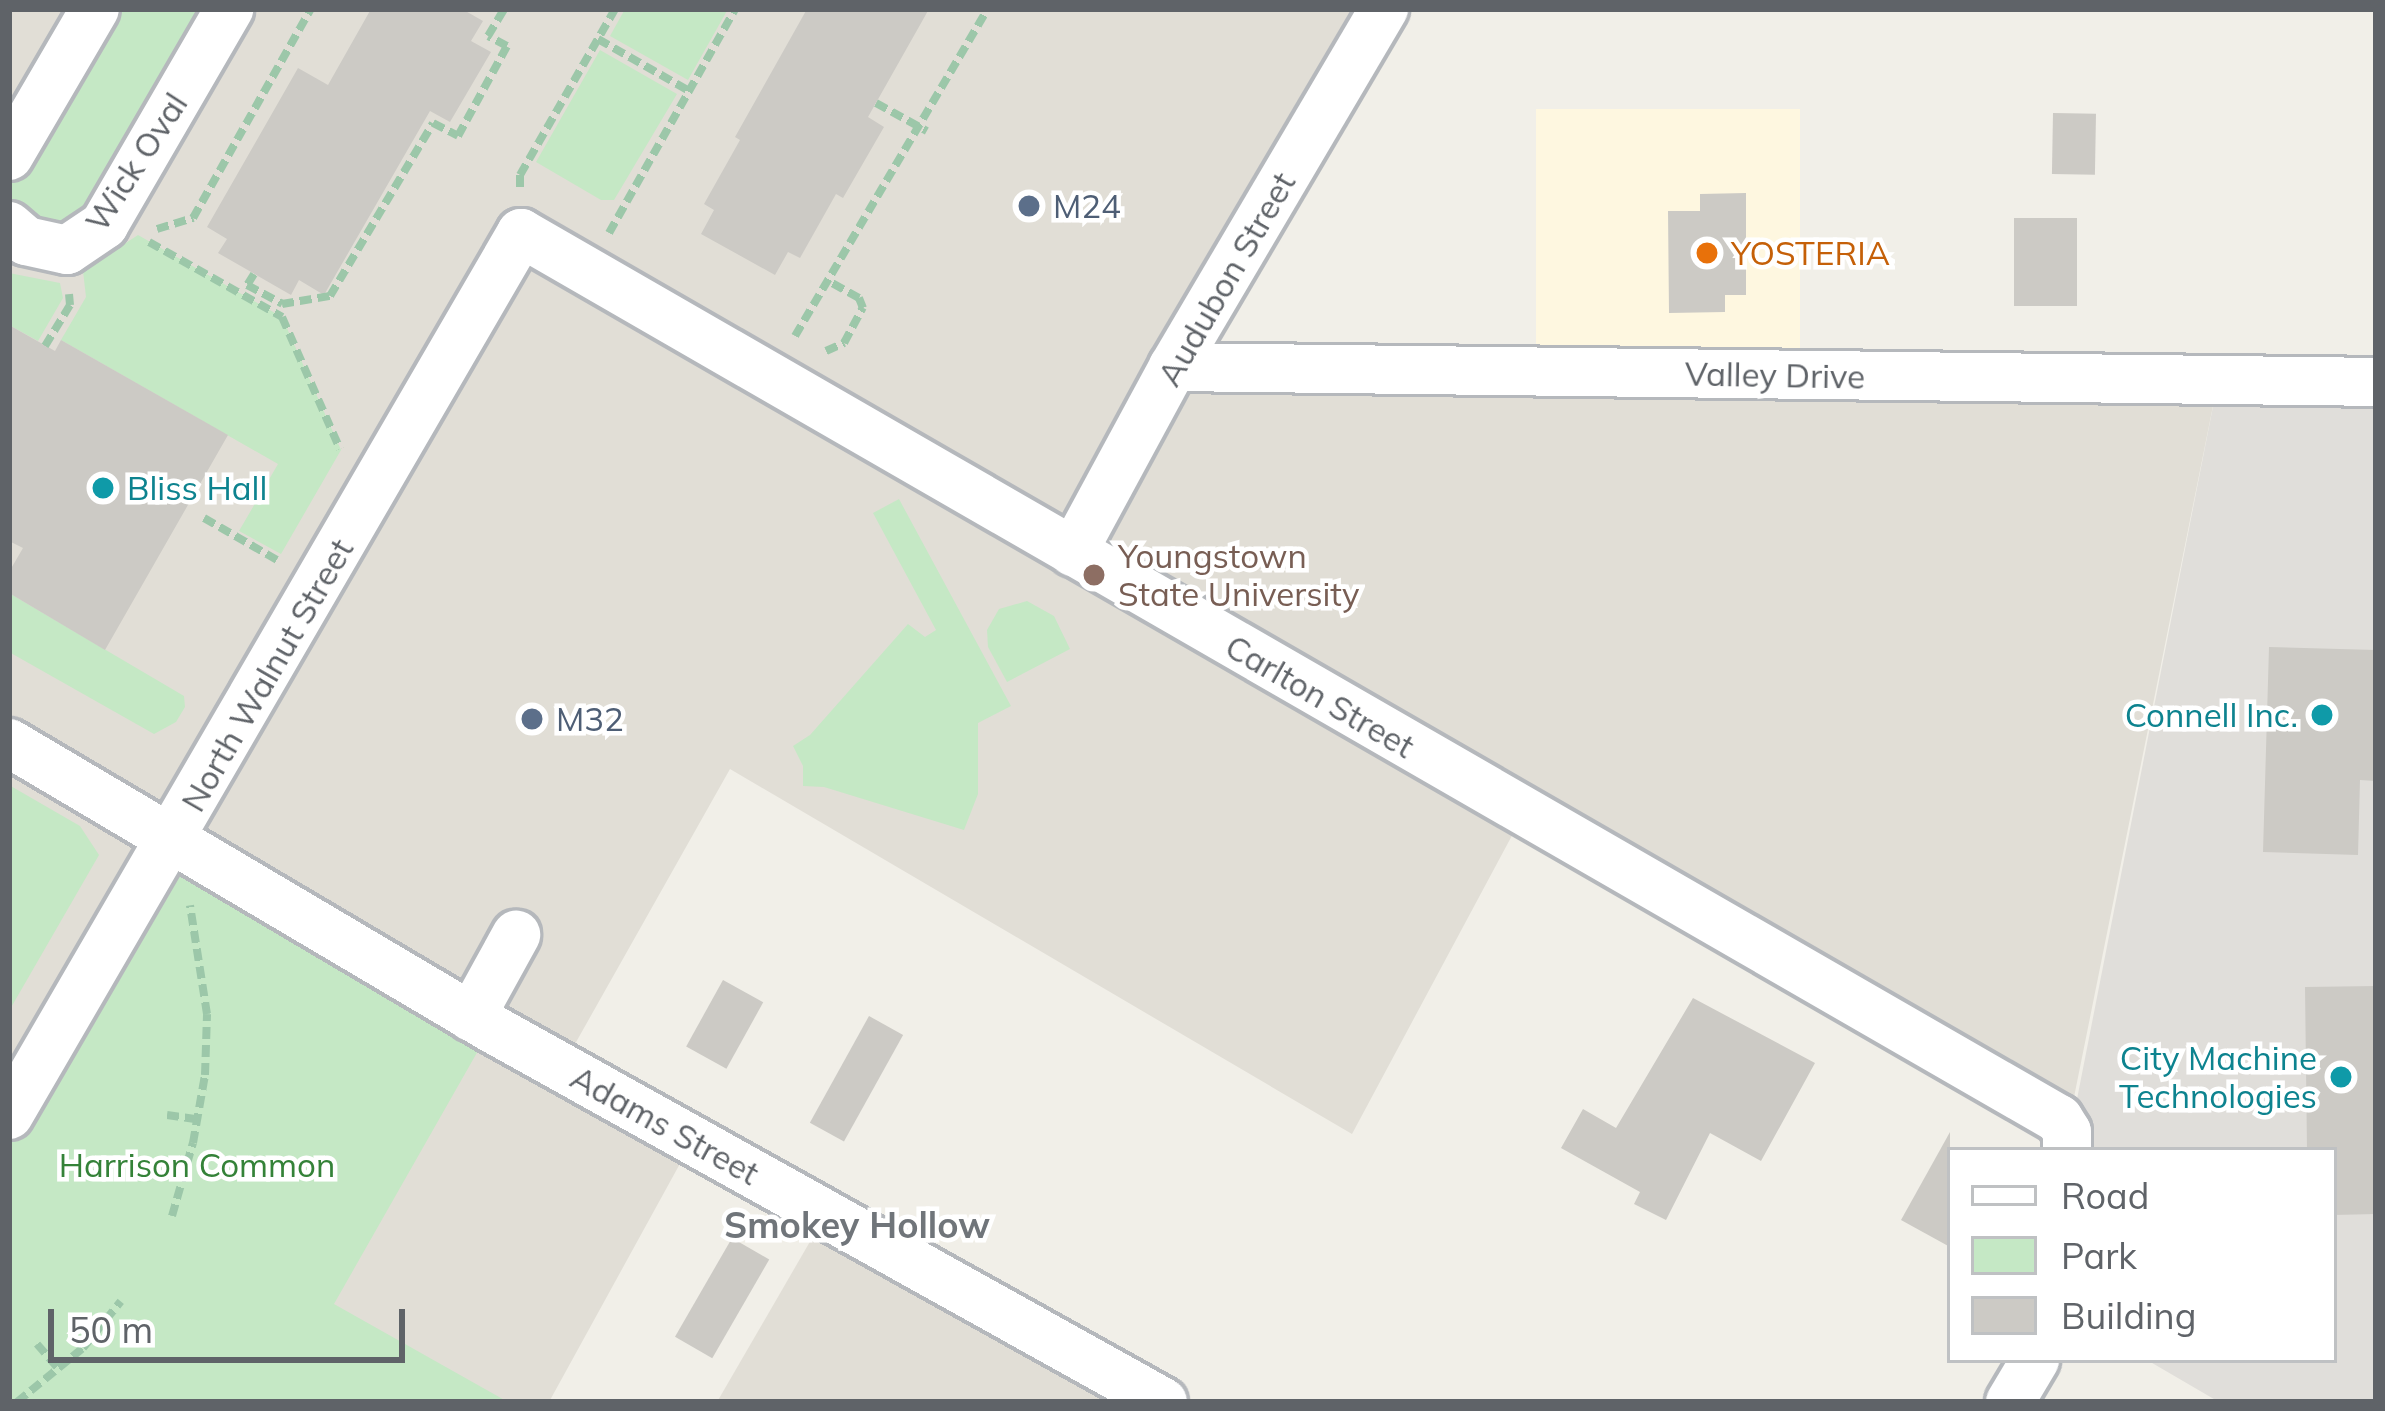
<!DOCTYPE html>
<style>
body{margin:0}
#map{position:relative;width:2385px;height:1411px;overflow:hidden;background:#f1efe8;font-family:Mulish,sans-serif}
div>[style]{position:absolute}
.commercial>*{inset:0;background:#fef7e0;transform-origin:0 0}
.industrial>*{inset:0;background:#e0deda}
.education>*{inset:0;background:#e1ded6}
.green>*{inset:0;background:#c5e8c5}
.building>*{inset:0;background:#cccac5;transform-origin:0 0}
.path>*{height:8px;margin-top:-4px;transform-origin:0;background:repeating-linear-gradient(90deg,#9cc7a9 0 12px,transparent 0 18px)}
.roads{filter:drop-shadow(3px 0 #b5b8bc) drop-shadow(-3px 0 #b5b8bc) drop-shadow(0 3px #b5b8bc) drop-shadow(0 -3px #b5b8bc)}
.minor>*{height:48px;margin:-24px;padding:0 24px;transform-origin:24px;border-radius:24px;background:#fff}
.dots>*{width:33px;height:33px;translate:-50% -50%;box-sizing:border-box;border:6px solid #fff;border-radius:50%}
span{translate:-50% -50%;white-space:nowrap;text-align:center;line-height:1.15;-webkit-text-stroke:9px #fff;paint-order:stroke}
.street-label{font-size:33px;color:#5f6368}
.service-label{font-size:33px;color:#4e5e75}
.left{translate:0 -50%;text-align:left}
.food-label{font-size:33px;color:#c56008}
.culture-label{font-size:33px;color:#0d838f}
.right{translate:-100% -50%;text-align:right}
.education-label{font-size:33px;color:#785e54}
.park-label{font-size:33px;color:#348238}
.neighbourhood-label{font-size:36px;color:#70757a;font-weight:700}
.frame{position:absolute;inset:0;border:12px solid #5f6368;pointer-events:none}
.legend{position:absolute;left:1947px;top:1147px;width:390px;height:216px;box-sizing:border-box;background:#fff;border:3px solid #bfc1c3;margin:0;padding:15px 21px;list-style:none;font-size:36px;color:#5f6368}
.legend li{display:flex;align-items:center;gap:24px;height:60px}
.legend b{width:60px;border:3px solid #bfc1c3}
.scale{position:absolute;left:48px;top:1309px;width:357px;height:54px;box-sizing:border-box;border:6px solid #5f6368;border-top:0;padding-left:15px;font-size:36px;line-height:42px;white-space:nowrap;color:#5f6368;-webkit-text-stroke:9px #fff;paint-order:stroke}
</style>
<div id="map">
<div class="commercial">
<i style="left:1536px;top:109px;width:264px;height:263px"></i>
</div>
<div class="industrial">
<i style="clip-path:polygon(2218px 381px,2376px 382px,2376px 1402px,2219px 1402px,2147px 1360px,2334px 1360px,2334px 1150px,2067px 1150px)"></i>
</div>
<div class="education">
<i style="clip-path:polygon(9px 9px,1384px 9px,1174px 366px,2218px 381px,2067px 1132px,1523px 815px,1352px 1134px,730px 769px,562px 1067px,693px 1140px,549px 1402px,9px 1402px)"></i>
<i style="clip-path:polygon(826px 1214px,1155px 1402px,717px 1402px)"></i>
</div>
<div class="green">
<i style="clip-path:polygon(95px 9px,229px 9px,104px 225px,9px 226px,9px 156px)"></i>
<i style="clip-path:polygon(625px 9px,728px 9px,688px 80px,610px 36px)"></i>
<i style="clip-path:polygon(600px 50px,677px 94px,614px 200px,601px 200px,536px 162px)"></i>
<i style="clip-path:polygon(138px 235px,282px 317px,341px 450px,281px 554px,239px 531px,278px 464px,61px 340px,86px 297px,83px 271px)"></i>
<i style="clip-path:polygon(9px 273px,60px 283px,63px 298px,38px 341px,9px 325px)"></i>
<i style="clip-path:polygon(899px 499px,1011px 706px,978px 723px,978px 794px,964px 830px,824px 787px,803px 786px,803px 766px,793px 746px,810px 735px,908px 624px,925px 637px,936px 630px,873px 513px)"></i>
<i style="clip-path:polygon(9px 593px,184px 696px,185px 707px,176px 722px,154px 734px,9px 652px)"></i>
<i style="clip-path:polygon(1027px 601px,1054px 616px,1070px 649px,1007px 682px,988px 647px,987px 630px,999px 609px)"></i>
<i style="clip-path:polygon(9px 785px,80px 826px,99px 855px,9px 1011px)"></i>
<i style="clip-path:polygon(172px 840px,491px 1028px,334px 1304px,508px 1402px,9px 1402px,9px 1115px)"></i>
</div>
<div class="building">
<i style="clip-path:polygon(371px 9px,462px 9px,483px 21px,471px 41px,491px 52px,450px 122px,430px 111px,324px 295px,299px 280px,291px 295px,218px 253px,227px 239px,207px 227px,298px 68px,328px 85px)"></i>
<i style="clip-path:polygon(807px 9px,929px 9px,868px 117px,884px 127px,843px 198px,836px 194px,800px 258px,788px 252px,775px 275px,701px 234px,714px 210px,704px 204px,740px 140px,735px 137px)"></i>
<i style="left:2053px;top:113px;width:43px;height:61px;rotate:1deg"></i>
<i style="clip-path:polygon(1746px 193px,1746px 295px,1725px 295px,1725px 312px,1669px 313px,1668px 211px,1700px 211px,1700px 194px)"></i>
<i style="left:2014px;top:218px;width:63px;height:88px"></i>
<i style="clip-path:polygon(9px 325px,55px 351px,61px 340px,228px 435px,105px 650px,9px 593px,9px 572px,23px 548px,9px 541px)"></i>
<i style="clip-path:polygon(2269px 647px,2376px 650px,2376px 781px,2360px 780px,2358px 855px,2263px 852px)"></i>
<i style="left:723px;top:980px;width:46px;height:76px;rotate:29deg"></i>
<i style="clip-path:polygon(2376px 986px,2376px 1214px,2334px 1215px,2334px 1150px,2307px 1150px,2305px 987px)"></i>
<i style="clip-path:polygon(1693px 998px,1815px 1063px,1761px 1161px,1710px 1133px,1666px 1220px,1634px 1204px,1640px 1192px,1561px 1148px,1583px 1109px,1616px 1128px)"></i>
<i style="left:869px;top:1016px;width:39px;height:122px;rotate:29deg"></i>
<i style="clip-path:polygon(1950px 1132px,1950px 1247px,1901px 1220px)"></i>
<i style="left:732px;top:1238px;width:43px;height:114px;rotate:30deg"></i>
</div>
<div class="path">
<i style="left:598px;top:39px;width:105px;rotate:29.7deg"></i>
<i style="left:876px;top:103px;width:58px;rotate:28.8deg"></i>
<i style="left:520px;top:187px;width:12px;rotate:-90deg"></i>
<i style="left:520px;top:175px;width:191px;rotate:-60.2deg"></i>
<i style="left:157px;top:229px;width:38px;rotate:-17deg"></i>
<i style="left:193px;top:218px;width:240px;rotate:-60.6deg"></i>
<i style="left:609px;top:233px;width:257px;rotate:-60.6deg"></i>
<i style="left:149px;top:242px;width:153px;rotate:29.4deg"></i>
<i style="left:282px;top:317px;width:144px;rotate:66.3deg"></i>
<i style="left:254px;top:274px;width:13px;rotate:122deg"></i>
<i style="left:247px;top:285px;width:40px;rotate:28deg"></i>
<i style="left:282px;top:304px;width:49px;rotate:-9.5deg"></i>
<i style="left:330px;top:296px;width:201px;rotate:-59.2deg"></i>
<i style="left:433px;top:123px;width:28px;rotate:27deg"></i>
<i style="left:458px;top:136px;width:102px;rotate:-61.4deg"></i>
<i style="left:507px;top:46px;width:21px;rotate:-152deg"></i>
<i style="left:488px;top:36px;width:31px;rotate:-59deg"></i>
<i style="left:795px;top:336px;width:380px;rotate:-59.5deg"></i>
<i style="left:45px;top:346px;width:48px;rotate:-58.6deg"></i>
<i style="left:70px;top:305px;width:11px;rotate:-95deg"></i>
<i style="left:826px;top:351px;width:20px;rotate:-24deg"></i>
<i style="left:844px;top:343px;width:40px;rotate:-62deg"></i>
<i style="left:863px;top:308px;width:11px;rotate:-112deg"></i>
<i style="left:859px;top:298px;width:35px;rotate:-151deg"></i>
<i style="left:204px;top:518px;width:84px;rotate:29.9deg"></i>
<i style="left:167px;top:1115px;width:30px;rotate:8deg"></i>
<i style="left:172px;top:1216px;width:76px;rotate:-74deg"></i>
<i style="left:193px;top:1143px;width:69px;rotate:-80deg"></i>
<i style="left:205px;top:1075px;width:61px;rotate:-88.1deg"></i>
<i style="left:207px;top:1014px;width:110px;rotate:-98.9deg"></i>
<i style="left:37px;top:1344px;width:32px;rotate:49deg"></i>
<i style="left:17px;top:1402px;width:85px;rotate:-39.3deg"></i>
<i style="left:83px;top:1348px;width:60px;rotate:-51deg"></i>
</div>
<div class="roads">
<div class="minor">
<i style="left:9px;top:156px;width:170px;rotate:-59.7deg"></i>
<i style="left:9px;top:226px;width:23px;rotate:41deg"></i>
<i style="left:26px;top:241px;width:42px;rotate:12.4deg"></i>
<i style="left:67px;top:250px;width:45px;rotate:-34deg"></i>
<i style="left:104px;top:225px;width:250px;rotate:-59.9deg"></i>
<i style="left:1173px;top:367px;width:1203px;rotate:0.71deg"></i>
<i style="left:1073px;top:552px;width:210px;rotate:-61.6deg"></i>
<i style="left:1173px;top:367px;width:416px;rotate:-59.5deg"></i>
<i style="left:9px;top:743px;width:560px;rotate:30.6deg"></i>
<i style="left:491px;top:1028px;width:769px;rotate:29.1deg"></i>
<i style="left:471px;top:1017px;width:94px;rotate:-61.2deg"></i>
<i style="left:9px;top:1115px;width:1020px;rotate:-59.86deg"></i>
<i style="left:521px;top:233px;width:1775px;rotate:29.95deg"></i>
<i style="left:2059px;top:1119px;width:15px;rotate:58deg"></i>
<i style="left:2067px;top:1132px;width:18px;rotate:90deg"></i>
<i style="left:2010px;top:1402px;width:49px;rotate:-59.2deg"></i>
</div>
</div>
<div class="dots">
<i style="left:1029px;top:206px;background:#5c6f8a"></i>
<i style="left:1707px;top:253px;background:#e8710a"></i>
<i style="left:103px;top:488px;background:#0f9aa8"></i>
<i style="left:1094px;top:575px;background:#8d6e63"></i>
<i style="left:2322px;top:715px;background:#0f9aa8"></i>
<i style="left:532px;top:719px;background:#5c6f8a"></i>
<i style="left:2341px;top:1077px;background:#0f9aa8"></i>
</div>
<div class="street-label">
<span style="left:136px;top:162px;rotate:-57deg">Wick Oval</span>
<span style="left:1226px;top:279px;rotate:-60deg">Audubon Street</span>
<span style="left:1775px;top:375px;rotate:1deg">Valley Drive</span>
<span style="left:267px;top:675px;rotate:-60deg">North Walnut Street</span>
<span style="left:1320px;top:696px;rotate:30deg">Carlton Street</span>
<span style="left:665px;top:1125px;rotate:29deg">Adams Street</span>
</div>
<div class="service-label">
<span class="left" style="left:1053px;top:206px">M24</span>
<span class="left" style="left:556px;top:719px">M32</span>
</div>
<div class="food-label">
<span class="left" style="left:1731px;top:253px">YOSTERIA</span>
</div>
<div class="culture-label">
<span class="left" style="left:127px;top:488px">Bliss Hall</span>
<span class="right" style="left:2298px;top:715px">Connell Inc.</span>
<span class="right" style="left:2317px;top:1077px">City Machine<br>Technologies</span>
</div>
<div class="education-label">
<span class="left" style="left:1118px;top:575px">Youngstown<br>State University</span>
</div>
<div class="park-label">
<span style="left:197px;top:1165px">Harrison Common</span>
</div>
<div class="neighbourhood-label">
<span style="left:857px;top:1225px">Smokey Hollow</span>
</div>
<div class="frame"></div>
<ul class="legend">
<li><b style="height:15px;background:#fff"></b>Road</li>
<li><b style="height:33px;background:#c5e8c5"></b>Park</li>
<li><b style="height:33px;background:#cccac5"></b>Building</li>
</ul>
<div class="scale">50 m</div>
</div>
